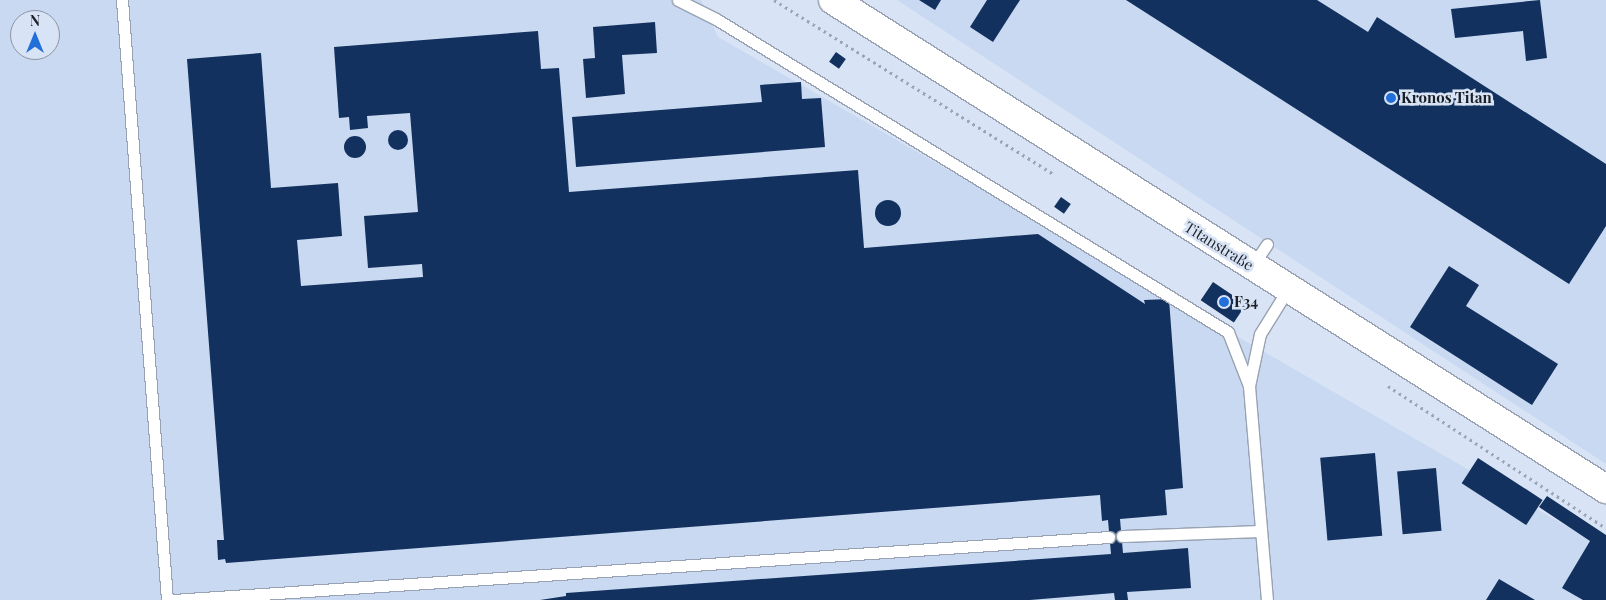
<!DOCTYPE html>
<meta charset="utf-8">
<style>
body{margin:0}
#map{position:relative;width:1606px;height:600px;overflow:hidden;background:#d8e4f5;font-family:"Playfair Display",serif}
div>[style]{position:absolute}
.built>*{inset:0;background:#c9d9f1}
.building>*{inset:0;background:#12315e;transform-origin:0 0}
.round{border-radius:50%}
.path>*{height:3px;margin-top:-1.5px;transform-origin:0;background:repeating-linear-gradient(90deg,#9ba5b3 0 2.5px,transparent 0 6.5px)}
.roads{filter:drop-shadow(1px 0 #98a2b2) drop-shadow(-1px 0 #98a2b2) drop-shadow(0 1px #98a2b2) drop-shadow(0 -1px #98a2b2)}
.service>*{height:11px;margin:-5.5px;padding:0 5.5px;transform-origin:5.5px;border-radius:5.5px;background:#fff}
.tertiary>*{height:28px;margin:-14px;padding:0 14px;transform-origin:14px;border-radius:14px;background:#fff}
.dots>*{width:14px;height:14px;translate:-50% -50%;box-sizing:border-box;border:2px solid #d8e4f5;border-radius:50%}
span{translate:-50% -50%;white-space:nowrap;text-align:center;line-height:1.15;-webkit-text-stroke:5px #d8e4f5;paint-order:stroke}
.poi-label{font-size:15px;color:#1a1e25;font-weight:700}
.left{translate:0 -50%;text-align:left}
.street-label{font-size:15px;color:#1a1e25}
.north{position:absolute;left:10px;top:10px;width:50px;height:50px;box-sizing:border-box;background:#d8e4f5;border:1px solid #8c95a2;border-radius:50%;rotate:0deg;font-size:14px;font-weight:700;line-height:20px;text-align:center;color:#1a1e25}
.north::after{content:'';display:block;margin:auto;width:18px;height:22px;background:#236fda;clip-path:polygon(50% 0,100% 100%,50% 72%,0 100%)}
</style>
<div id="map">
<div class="built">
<i style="clip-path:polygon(evenodd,0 0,701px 0,718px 37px,1606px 549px,1606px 600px,0 600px,0 0,20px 20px,50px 20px,50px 50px,20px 50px,20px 20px)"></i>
<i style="clip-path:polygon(897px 0,1606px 0,1606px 464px)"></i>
</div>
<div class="building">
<i style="clip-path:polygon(919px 0,941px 0,935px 10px)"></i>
<i style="clip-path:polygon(987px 0,1020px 0,993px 42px,970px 27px)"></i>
<i style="clip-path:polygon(1126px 0,1317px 0,1368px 32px,1377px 17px,1606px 164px,1606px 226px,1569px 284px)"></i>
<i style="clip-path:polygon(1540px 0,1547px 58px,1526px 61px,1523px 31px,1455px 38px,1451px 9px)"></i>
<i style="clip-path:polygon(655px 22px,657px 53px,622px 55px,625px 94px,586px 98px,583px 59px,595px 58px,593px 27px)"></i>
<i style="clip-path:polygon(538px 31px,541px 69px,559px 68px,569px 192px,858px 170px,864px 248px,1038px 234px,1145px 304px,1144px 300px,1169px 299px,1183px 488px,1165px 490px,1167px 515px,1120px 519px,1123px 553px,1188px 548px,1191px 588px,1127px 592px,1128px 600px,1115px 600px,1114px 593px,1030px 600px,540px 600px,566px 596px,566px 593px,1111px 554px,1108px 520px,1102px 521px,1100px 495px,226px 563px,225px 559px,218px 560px,217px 540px,224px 540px,187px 59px,261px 53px,271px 188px,338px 183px,342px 236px,297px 240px,301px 286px,423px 277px,422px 264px,368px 268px,364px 216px,418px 212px,410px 113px,367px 116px,368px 128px,350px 130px,349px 117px,339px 118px,334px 47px)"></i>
<i style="left:836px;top:52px;width:12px;height:12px;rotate:35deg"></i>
<i style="clip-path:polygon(801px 82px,802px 99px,821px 98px,825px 147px,576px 167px,572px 117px,762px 102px,760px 85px)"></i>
<i class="round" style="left:388px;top:130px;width:20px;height:20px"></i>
<i class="round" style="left:344px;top:136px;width:22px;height:22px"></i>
<i style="left:1061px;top:197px;width:12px;height:12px;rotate:35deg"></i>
<i class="round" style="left:875px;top:200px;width:26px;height:26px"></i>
<i style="clip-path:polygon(1449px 266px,1479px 285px,1466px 306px,1558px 364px,1532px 405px,1410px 327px)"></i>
<i style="left:1213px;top:282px;width:40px;height:22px;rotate:34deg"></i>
<i style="left:1375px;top:453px;width:83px;height:55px;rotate:85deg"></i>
<i style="left:1478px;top:458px;width:77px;height:30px;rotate:33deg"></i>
<i style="left:1436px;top:468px;width:63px;height:39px;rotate:85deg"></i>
<i style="clip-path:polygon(1547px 496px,1606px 535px,1606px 600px,1583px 600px,1562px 588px,1590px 541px,1539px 507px)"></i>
<i style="clip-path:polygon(1499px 579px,1535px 600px,1486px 600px)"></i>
</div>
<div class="path">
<i style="left:774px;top:0;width:329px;rotate:31.9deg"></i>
<i style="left:1388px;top:386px;width:260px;rotate:33.1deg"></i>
</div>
<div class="roads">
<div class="service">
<i style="left:122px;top:0;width:602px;rotate:85.71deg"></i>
<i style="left:678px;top:0;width:42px;rotate:26.6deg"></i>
<i style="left:716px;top:19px;width:600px;rotate:31.44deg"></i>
<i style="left:1228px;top:332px;width:58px;rotate:68.7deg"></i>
<i style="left:1249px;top:386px;width:215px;rotate:85.2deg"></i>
<i style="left:1253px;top:265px;width:25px;rotate:-56deg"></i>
<i style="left:1249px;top:386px;width:53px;rotate:-78.1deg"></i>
<i style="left:1260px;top:334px;width:53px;rotate:-58.1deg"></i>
<i style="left:1122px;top:536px;width:139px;rotate:-2.1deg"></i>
<i style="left:173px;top:600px;width:938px;rotate:-3.85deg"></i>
</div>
<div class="tertiary">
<i style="left:833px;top:0;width:915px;rotate:32.32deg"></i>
</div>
</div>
<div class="dots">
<i style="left:1391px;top:98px;background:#236fda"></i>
<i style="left:1224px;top:302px;background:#236fda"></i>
</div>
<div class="poi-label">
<span class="left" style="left:1401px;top:98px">Kronos Titan</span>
<span class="left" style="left:1234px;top:302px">F34</span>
</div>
<div class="street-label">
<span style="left:1219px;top:246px;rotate:32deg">Titanstraße</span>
</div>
<div class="north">N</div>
</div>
